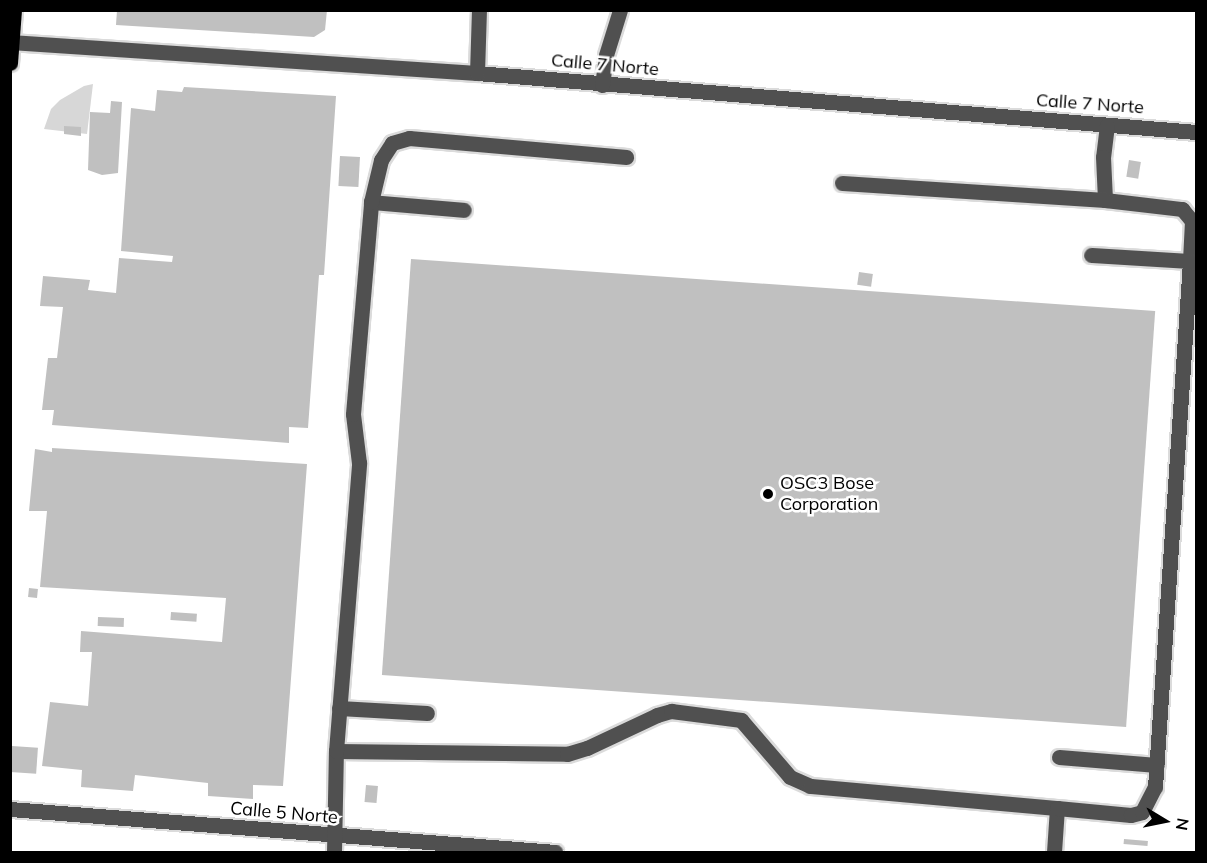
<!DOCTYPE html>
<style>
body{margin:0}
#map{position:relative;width:1207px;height:863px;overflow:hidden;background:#fff;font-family:Mulish,sans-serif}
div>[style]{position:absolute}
.green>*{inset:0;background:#d7d7d7}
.building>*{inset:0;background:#c0c0c0;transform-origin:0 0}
.roads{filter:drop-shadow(2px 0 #dbdbdb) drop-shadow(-2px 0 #dbdbdb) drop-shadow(0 2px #dbdbdb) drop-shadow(0 -2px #dbdbdb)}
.minor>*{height:15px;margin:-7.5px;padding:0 7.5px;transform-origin:7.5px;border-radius:7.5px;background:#505050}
.major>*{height:15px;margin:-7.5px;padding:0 7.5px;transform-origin:7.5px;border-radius:7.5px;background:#000}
.dots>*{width:16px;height:16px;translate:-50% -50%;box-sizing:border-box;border:3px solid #fff;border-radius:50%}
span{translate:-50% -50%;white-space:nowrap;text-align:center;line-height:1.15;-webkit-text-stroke:5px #fff;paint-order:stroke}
.street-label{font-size:18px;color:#000}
.poi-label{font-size:18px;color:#000}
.left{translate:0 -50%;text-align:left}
.frame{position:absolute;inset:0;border:12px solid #000;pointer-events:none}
.north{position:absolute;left:1135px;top:791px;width:60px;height:60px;-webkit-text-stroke:4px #fff;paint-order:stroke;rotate:100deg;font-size:16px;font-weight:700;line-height:24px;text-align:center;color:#000}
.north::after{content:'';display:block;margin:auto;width:21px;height:27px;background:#000;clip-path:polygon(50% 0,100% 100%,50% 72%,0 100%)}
</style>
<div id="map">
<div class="green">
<i style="clip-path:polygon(93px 84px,87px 134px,44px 129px,51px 109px,60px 100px,84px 86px)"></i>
</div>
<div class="building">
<i style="clip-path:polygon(117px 10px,327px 10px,325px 30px,314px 37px,116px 25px)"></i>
<i style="clip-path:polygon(184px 87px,336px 96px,324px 275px,319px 275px,308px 428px,289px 427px,289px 443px,52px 425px,54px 410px,42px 410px,48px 358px,57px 358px,63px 307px,40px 306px,43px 276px,90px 280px,88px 290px,116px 293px,119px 258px,172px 262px,173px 256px,121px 251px,131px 108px,155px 111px,157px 90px,182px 92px)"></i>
<i style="clip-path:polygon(111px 101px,122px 102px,118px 173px,102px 175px,88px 170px,90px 112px,110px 113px)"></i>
<i style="clip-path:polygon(64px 126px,81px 127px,81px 136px,64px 134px)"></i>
<i style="left:340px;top:156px;width:20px;height:30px;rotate:3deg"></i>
<i style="left:1129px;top:160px;width:12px;height:17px;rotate:9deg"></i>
<i style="left:411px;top:259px;width:746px;height:417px;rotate:4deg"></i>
<i style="left:859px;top:272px;width:14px;height:13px;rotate:8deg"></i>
<i style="clip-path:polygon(52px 448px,307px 464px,283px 786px,253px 785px,253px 799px,208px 796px,208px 783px,135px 775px,133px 791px,81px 787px,82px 770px,42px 766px,50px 702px,88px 706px,92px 652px,80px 652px,81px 631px,222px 642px,226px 598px,40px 587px,47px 511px,29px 511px,35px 449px,52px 452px)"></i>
<i style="left:29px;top:588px;width:9px;height:9px;rotate:6deg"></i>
<i style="left:171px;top:612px;width:26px;height:8px;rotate:4deg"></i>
<i style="left:98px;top:617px;width:26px;height:9px;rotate:2deg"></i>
<i style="left:12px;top:746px;width:26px;height:26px;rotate:4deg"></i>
<i style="left:366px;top:785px;width:12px;height:17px;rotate:5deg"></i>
<i style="left:1124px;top:839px;width:24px;height:5px;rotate:5deg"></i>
</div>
<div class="roads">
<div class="minor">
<i style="left:10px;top:42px;width:468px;rotate:3.8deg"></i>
<i style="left:477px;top:73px;width:721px;rotate:4.69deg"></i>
<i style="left:477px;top:73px;width:63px;rotate:-88.2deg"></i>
<i style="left:602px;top:85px;width:30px;rotate:-82deg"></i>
<i style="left:606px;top:55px;width:47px;rotate:-72.7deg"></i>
<i style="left:1107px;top:125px;width:32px;rotate:97deg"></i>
<i style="left:1103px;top:157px;width:43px;rotate:87.3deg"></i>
<i style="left:1105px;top:200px;width:78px;rotate:6.7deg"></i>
<i style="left:1182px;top:209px;width:16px;rotate:50deg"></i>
<i style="left:1192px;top:221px;width:40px;rotate:92.9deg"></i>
<i style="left:842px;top:183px;width:264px;rotate:3.7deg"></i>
<i style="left:371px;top:202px;width:93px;rotate:4.9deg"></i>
<i style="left:339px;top:708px;width:88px;rotate:3.3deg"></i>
<i style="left:336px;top:751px;width:231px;rotate:0.7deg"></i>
<i style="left:567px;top:754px;width:21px;rotate:-17deg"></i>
<i style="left:587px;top:748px;width:77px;rotate:-25.2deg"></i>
<i style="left:657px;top:715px;width:15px;rotate:-16deg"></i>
<i style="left:671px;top:711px;width:71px;rotate:7.3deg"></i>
<i style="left:741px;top:720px;width:75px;rotate:49.3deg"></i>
<i style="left:790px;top:777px;width:22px;rotate:24deg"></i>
<i style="left:810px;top:786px;width:248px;rotate:5.1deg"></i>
<i style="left:1059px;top:757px;width:98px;rotate:4.7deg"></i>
<i style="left:10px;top:809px;width:547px;rotate:4.51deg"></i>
<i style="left:334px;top:852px;width:101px;rotate:-88.9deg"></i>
<i style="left:336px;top:751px;width:289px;rotate:-85.4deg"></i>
<i style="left:359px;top:463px;width:49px;rotate:-97deg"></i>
<i style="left:353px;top:414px;width:213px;rotate:-85.1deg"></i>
<i style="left:371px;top:202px;width:43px;rotate:-76.6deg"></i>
<i style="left:381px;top:160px;width:20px;rotate:-57deg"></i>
<i style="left:392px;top:143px;width:18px;rotate:-16deg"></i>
<i style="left:409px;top:138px;width:218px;rotate:5deg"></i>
<i style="left:1054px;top:852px;width:44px;rotate:-86.1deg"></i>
<i style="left:1057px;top:808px;width:74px;rotate:5.4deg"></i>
<i style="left:1131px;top:815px;width:11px;rotate:-15deg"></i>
<i style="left:1142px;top:812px;width:28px;rotate:-63deg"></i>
<i style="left:1155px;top:787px;width:527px;rotate:-86.19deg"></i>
<i style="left:1190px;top:261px;width:99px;rotate:-176.5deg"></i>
</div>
<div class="major">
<i style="left:10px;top:63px;width:53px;rotate:-85.7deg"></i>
</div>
</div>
<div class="dots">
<i style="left:768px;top:494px;background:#000"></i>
</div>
<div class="street-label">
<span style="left:605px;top:65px;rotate:5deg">Calle 7 Norte</span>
<span style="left:1090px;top:104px;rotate:4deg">Calle 7 Norte</span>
<span style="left:284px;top:813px;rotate:5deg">Calle 5 Norte</span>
</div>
<div class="poi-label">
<span class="left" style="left:780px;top:494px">OSC3 Bose<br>Corporation</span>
</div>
<div class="frame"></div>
<div class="north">N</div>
</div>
